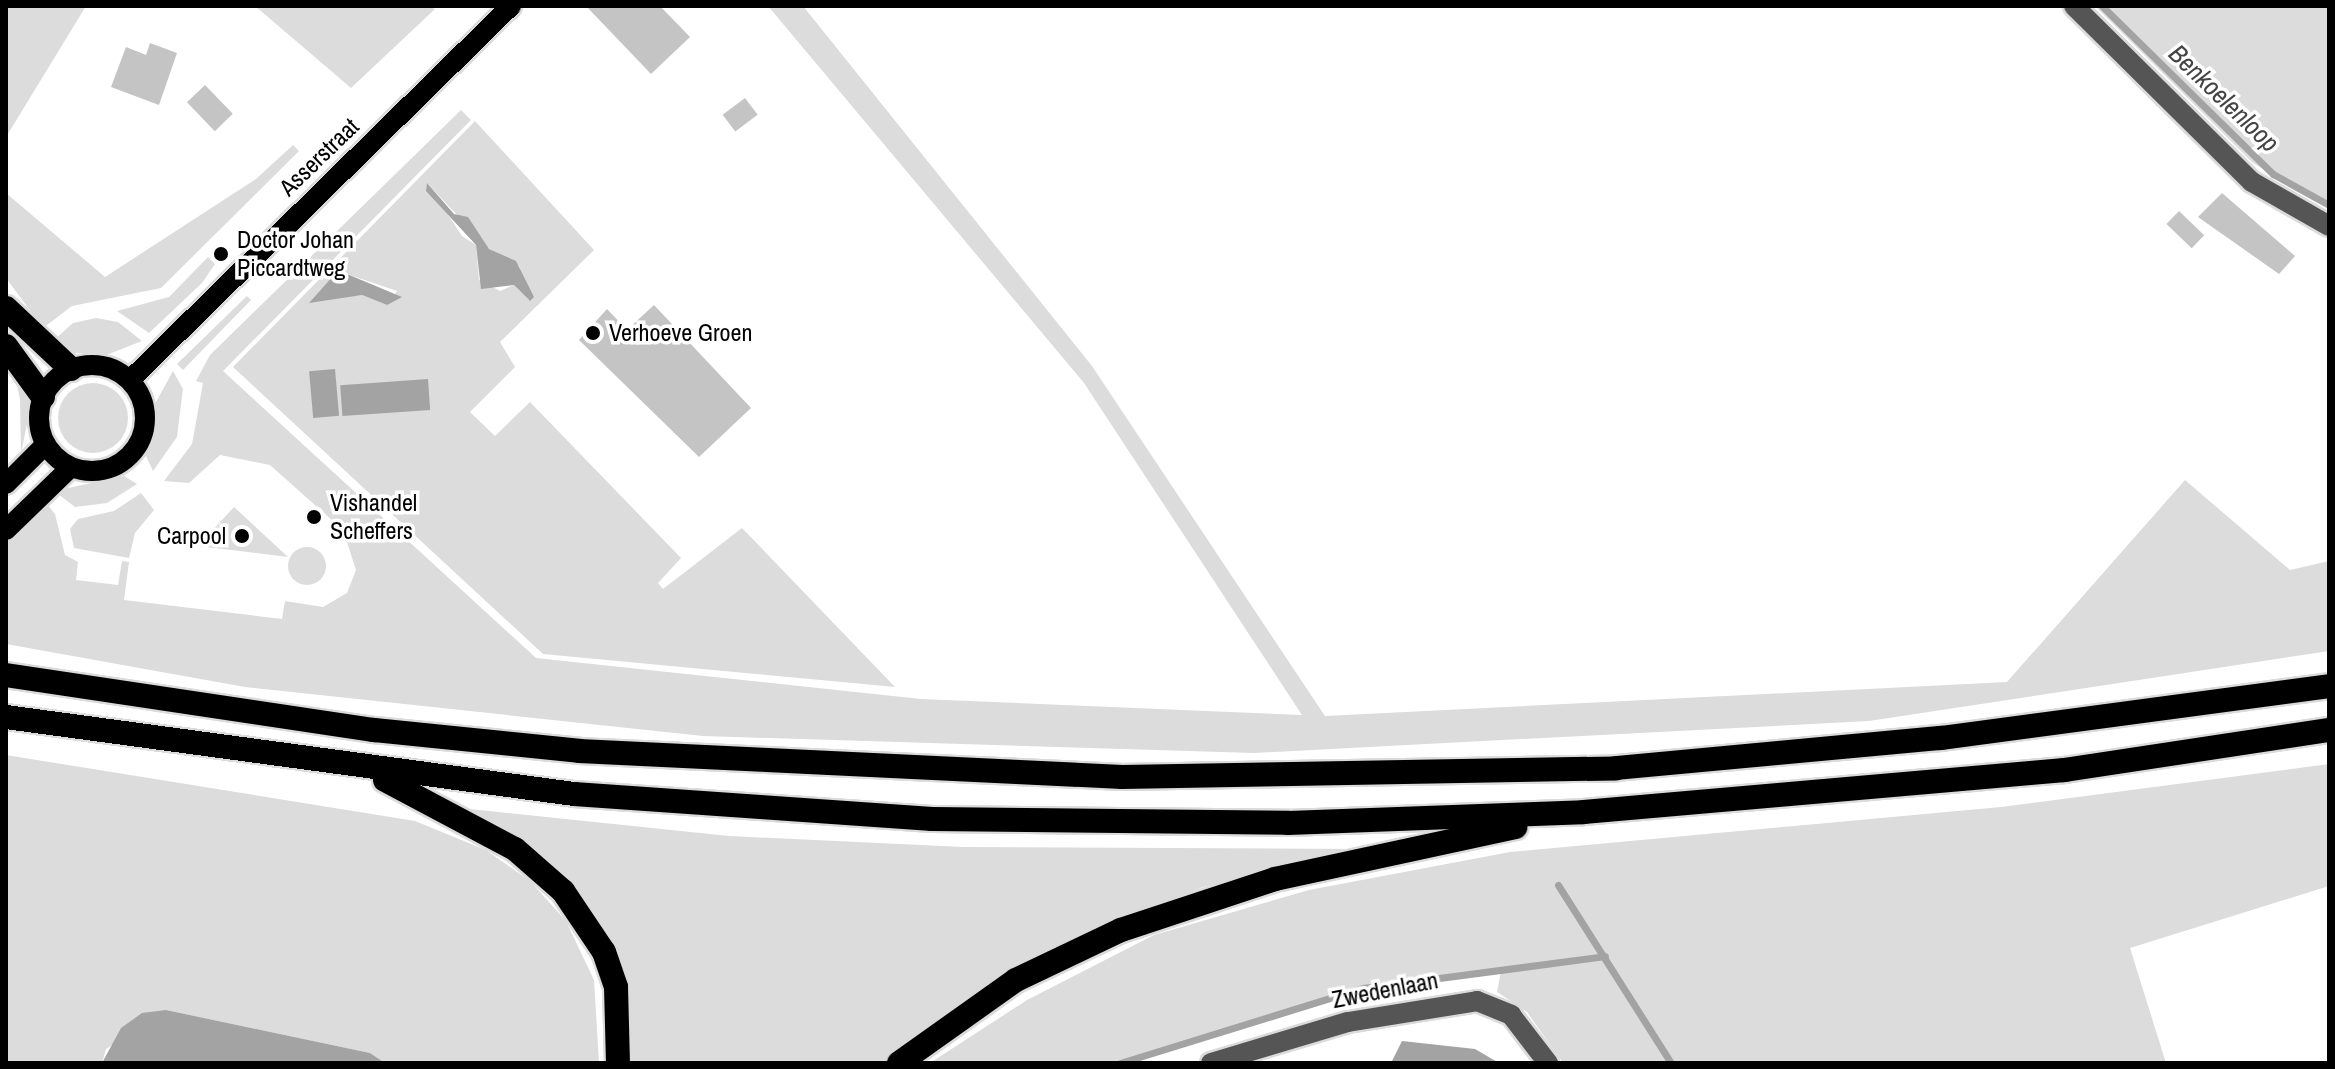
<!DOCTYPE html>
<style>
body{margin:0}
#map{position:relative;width:2335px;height:1069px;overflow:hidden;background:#fff;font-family:"Archivo Narrow",sans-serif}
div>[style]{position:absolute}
.green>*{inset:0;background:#dcdcdc}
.round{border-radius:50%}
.water>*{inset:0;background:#a3a3a3;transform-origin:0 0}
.stream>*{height:7px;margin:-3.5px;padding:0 3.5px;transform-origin:3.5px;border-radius:3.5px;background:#a3a3a3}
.building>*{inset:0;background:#c4c4c4;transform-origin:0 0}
.roads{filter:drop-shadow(2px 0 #dbdbdb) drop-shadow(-2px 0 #dbdbdb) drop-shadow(0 2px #dbdbdb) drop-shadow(0 -2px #dbdbdb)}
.minor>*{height:20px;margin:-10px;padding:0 10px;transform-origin:10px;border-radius:10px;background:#555}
.major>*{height:20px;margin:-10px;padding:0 10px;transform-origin:10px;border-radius:10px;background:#000}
.major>.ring{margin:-10px;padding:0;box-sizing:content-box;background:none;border:20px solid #000;border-radius:50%}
.highway>*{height:24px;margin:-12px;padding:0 12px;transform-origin:12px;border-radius:12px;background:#000}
.dots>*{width:22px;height:22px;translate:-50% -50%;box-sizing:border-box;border:4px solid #fff;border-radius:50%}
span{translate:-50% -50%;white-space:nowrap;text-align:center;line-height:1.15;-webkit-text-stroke:7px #fff;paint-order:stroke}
.street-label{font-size:24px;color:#000}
.poi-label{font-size:24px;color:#000}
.left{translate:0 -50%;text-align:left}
.right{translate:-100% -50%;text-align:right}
.water-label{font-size:26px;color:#444;font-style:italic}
.frame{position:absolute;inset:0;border:8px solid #000;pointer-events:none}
</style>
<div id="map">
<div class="green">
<i style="clip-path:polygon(6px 6px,86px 6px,6px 137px)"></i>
<i style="clip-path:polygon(255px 6px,429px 6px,435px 9px,351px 88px)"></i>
<i style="clip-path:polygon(768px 6px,803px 6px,1092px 366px,1325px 716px,2007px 682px,2185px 480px,2290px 570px,2329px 561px,2329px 651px,1869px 721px,1254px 753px,703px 736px,245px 687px,6px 644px,6px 543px,42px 498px,55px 514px,65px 555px,78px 562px,76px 580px,118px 585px,122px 561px,129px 562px,124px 600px,282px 619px,285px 601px,323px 607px,347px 593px,356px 570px,343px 530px,270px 465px,220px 455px,189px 483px,164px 481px,192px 444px,203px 383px,196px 381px,210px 355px,461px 110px,471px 120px,223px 371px,536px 658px,921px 699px,1302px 715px,1084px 383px)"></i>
<i style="clip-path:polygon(2095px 6px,2329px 6px,2329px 209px,2253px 163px)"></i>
<i style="clip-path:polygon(evenodd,475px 121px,594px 250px,500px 342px,515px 367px,470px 412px,495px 436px,530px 402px,681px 558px,658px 583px,663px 589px,742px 528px,895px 687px,543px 654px,233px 367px,475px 121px,427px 183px,489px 249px,519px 266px,530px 301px,514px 285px,500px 291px,479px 280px,476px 245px,462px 236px,427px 183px,475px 121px,343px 266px,347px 274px,397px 291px,387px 305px,362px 295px,332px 297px,343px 266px)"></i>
<i style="clip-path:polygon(293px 145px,299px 151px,161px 288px,72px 306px,43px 328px,6px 278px,6px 193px,105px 277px,256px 179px)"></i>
<i style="clip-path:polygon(208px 257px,215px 264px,202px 283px,149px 333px,117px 311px,169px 297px)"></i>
<i style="clip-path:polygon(247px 296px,251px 300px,183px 370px,177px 364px)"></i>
<i style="clip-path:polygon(96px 318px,118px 322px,142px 341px,104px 356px,67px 352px,53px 341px,73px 323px)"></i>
<i style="clip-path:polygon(173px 371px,183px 389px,177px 437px,153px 471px,145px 454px,155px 404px)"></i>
<i style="clip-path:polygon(15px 376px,32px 398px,21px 454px,20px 399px)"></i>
<i class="round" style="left:58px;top:383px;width:70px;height:70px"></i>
<i style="clip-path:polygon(124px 476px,137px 484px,107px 503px,75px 507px,54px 491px)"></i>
<i style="clip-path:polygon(141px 493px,154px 510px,135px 533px,129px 558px,74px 548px,70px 529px,78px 519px,114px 511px)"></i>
<i style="clip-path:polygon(234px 507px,288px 557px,198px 546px)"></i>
<i class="round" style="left:288px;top:547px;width:38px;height:38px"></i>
<i style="clip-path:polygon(6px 755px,415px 821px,486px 850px,530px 881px,566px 921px,594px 980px,599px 1063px,385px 1063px,370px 1053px,166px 1010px,106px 1049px,102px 1063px,6px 1063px)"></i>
<i style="clip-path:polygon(2329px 764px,2329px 886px,2130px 948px,2166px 1063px,1563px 1063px,1527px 1012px,1497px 992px,1501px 971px,1363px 988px,1120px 1063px,930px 1063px,1027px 1000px,1154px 935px,1309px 890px,1510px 852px,2001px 807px)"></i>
<i style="clip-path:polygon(460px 808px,729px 836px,963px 847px,1357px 849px,1203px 887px,1095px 930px,881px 1063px,630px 1063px,626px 986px,586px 899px,547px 860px)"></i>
</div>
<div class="water">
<i style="clip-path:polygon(427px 183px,454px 214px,468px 217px,489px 249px,516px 261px,534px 297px,530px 301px,514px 285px,481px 289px,476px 245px,426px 191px)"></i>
<i style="clip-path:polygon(343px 265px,347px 274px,402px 297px,387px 305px,362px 295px,309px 303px)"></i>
<i style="left:335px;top:369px;width:47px;height:26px;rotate:85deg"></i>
<i style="left:428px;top:379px;width:31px;height:88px;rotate:86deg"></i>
<i style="clip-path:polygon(166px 1010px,370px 1053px,385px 1063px,102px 1063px,121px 1028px,142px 1013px)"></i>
<i style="clip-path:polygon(1402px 1041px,1475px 1049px,1499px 1063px,1391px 1063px)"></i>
</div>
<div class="stream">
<i style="left:2102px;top:6px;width:240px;rotate:44.5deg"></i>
<i style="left:2273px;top:174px;width:64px;rotate:29deg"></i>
<i style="left:1558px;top:885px;width:211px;rotate:57.6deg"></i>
<i style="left:1120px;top:1063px;width:254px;rotate:-17.2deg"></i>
<i style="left:1363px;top:988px;width:244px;rotate:-7.5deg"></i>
</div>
<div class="building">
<i style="clip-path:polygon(586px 6px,660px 6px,690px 37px,651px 74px)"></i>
<i style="clip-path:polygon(150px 43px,177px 53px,159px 105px,111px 87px,126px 47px,146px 55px)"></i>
<i style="left:205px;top:85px;width:40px;height:25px;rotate:46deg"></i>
<i style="left:745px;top:98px;width:21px;height:28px;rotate:53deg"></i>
<i style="clip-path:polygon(2222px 193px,2295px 256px,2279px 274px,2198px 217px)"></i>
<i style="left:2179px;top:211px;width:35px;height:18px;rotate:44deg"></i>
<i style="clip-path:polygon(654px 305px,751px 408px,699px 457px,579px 340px,607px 309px,627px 330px)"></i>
</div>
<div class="roads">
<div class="minor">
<i style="left:2074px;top:6px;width:250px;rotate:44.7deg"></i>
<i style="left:2252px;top:182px;width:89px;rotate:29.7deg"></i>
<i style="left:1211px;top:1063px;width:143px;rotate:-16.7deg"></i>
<i style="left:1348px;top:1022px;width:131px;rotate:-9.2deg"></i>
<i style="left:1477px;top:1001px;width:37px;rotate:22deg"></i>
<i style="left:1511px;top:1015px;width:61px;rotate:52.4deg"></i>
</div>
<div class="major">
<i class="ring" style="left:39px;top:365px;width:86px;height:86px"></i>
<i style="left:130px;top:380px;width:534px;rotate:-44.47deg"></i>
<i style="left:6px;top:484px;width:55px;rotate:-45deg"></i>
<i style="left:6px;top:530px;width:89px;rotate:-44.1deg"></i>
</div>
<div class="highway">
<i style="left:6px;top:308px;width:89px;rotate:43.2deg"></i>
<i style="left:6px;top:346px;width:63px;rotate:54deg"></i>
<i style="left:6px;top:675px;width:372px;rotate:8.5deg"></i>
<i style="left:374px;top:730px;width:206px;rotate:5.8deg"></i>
<i style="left:579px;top:751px;width:544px;rotate:2.74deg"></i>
<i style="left:1122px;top:777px;width:494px;rotate:-1deg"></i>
<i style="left:1616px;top:768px;width:326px;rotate:-5.3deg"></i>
<i style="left:1941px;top:738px;width:391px;rotate:-7.6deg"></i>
<i style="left:6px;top:717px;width:573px;rotate:7.72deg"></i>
<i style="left:574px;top:794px;width:359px;rotate:4deg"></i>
<i style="left:932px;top:819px;width:356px;rotate:0.6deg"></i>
<i style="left:1288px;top:823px;width:296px;rotate:-2.1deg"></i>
<i style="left:1584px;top:812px;width:482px;rotate:-5deg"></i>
<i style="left:2064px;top:770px;width:268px;rotate:-8.6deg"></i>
<i style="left:385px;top:780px;width:147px;rotate:28deg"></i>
<i style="left:515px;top:849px;width:64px;rotate:41.2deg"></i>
<i style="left:563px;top:891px;width:73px;rotate:56.1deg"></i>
<i style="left:604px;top:952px;width:37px;rotate:71deg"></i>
<i style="left:616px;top:987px;width:76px;rotate:88.5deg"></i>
<i style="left:899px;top:1063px;width:143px;rotate:-35.4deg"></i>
<i style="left:1016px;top:980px;width:116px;rotate:-25.5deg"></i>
<i style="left:1121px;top:930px;width:162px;rotate:-18.3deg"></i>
<i style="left:1275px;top:879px;width:246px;rotate:-12.2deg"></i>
</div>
</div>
<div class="dots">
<i style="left:221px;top:254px;background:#000"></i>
<i style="left:593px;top:333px;background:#000"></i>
<i style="left:314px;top:517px;background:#000"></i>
<i style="left:242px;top:536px;background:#000"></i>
</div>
<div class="street-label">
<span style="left:319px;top:157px;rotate:-44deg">Asserstraat</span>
<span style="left:1385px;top:990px;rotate:-11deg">Zwedenlaan</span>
</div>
<div class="poi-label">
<span class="left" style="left:237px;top:254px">Doctor Johan<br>Piccardtweg</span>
<span class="left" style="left:609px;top:333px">Verhoeve Groen</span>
<span class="left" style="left:330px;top:517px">Vishandel<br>Scheffers</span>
<span class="right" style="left:226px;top:536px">Carpool</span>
</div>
<div class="water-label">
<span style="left:2224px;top:98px;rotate:44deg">Benkoelenloop</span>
</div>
<div class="frame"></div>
</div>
